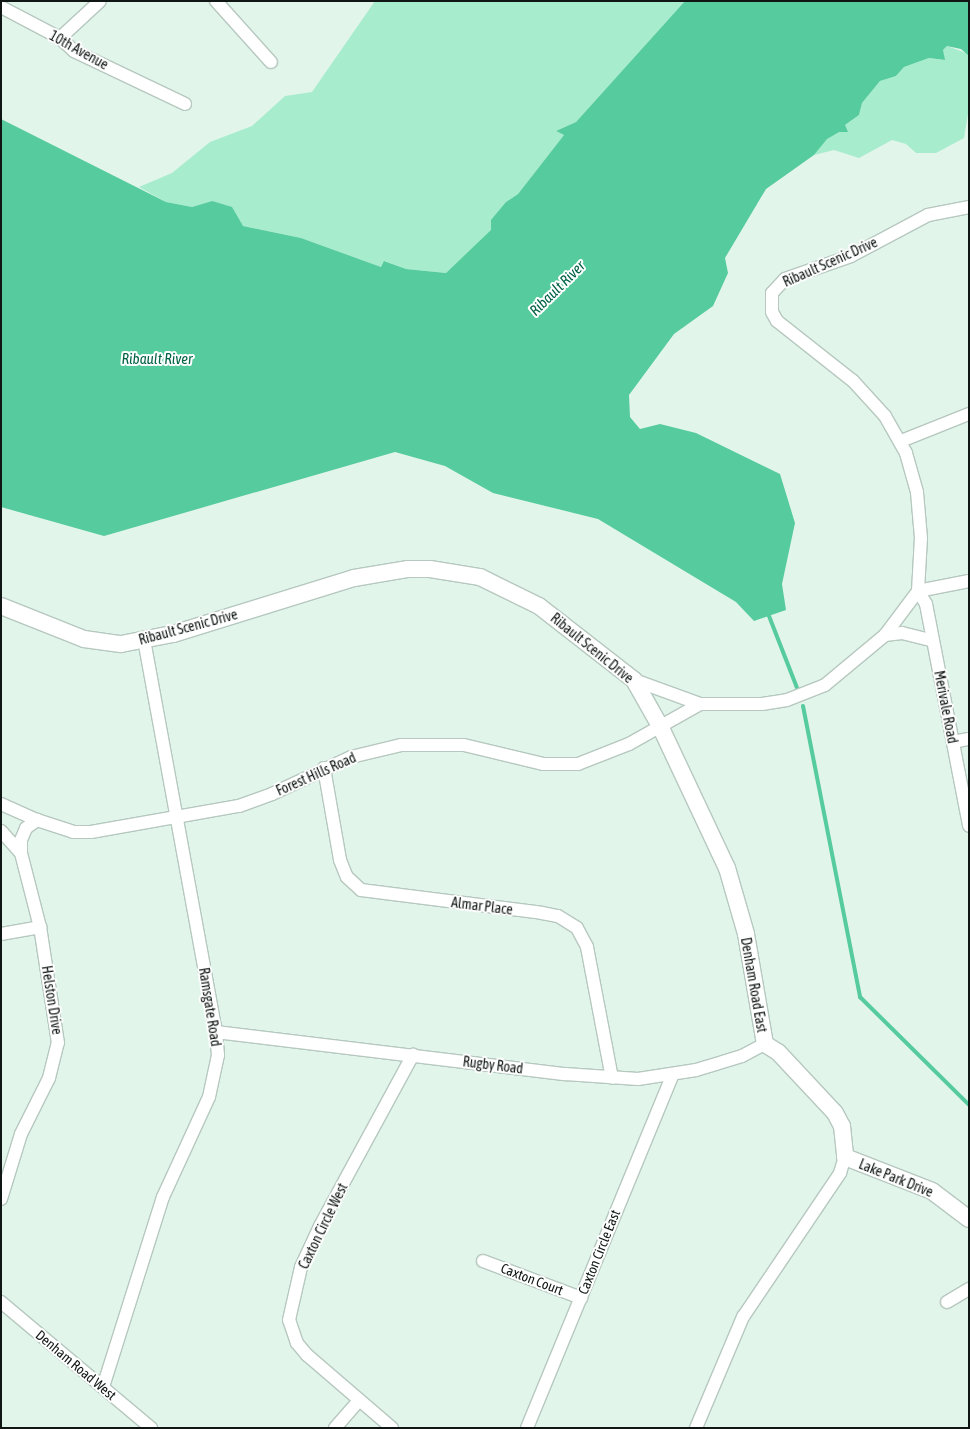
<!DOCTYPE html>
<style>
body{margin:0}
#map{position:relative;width:970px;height:1429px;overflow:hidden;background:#e2f5eb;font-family:"Asap Condensed",sans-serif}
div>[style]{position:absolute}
.green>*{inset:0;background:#a7eccd}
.water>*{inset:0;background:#56cb9d}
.stream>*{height:4px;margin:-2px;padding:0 2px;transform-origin:2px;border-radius:2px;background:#56cb9d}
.roads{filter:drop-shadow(1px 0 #b6c8bf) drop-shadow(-1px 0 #b6c8bf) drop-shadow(0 1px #b6c8bf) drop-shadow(0 -1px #b6c8bf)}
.minor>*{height:12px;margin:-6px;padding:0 6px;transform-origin:6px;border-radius:6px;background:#fff}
.tertiary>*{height:16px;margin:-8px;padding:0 8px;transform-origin:8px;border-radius:8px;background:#fff}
span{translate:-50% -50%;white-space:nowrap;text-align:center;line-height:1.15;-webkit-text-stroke:4px #fff;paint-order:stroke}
.street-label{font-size:14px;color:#0f1613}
.water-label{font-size:15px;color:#006245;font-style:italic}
.frame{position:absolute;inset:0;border:2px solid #0f1613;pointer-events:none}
</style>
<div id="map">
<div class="green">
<i style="clip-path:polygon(375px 1px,685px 1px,576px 122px,556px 131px,564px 135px,518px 194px,506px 202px,492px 230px,446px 273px,406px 269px,385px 261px,381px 267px,301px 238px,243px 226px,212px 201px,192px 207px,166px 202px,139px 187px,172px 173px,210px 142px,252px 126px,285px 96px,312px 92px)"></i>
<i style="clip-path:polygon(947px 46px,969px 54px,969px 108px,964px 138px,936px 153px,916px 153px,906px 144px,892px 140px,859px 158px,834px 150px,814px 155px,826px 139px,859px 115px,862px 103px,880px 81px,896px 76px,904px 67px,929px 58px,944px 60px,943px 50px)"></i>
</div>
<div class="water">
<i style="clip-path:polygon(685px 1px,969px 1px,968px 55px,961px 49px,947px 46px,943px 50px,945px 60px,929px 58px,904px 67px,896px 76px,880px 81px,862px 103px,859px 115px,845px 125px,848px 132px,839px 132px,827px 139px,814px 155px,766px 189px,725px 258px,728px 273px,713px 306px,674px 334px,629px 395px,630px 417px,640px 429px,660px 424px,696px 433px,780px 474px,795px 523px,782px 584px,786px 610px,754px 621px,736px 602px,598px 519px,493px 493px,445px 466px,395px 452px,104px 536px,1px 507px,1px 119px,166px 202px,192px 207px,212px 201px,232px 207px,243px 226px,301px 238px,381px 267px,384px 261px,406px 269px,446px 273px,491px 230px,491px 220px,506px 202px,518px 194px,564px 135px,556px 131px,576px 122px)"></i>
</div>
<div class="stream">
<i style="left:769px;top:616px;width:77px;rotate:68.7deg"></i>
<i style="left:803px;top:706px;width:297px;rotate:78.9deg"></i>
<i style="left:860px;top:997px;width:153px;rotate:44.7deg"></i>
</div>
<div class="roads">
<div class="minor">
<i style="left:216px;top:1px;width:82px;rotate:48deg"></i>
<i style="left:1px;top:7px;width:67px;rotate:27.7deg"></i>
<i style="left:60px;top:38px;width:19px;rotate:43deg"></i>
<i style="left:74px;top:51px;width:123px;rotate:25.5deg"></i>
<i style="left:60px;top:38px;width:54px;rotate:-42.8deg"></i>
<i style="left:901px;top:441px;width:73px;rotate:-21.7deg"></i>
<i style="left:969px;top:581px;width:52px;rotate:168.9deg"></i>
<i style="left:918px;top:591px;width:15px;rotate:58deg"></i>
<i style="left:926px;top:604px;width:226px;rotate:79deg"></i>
<i style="left:885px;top:635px;width:17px;rotate:-7deg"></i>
<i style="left:902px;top:633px;width:30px;rotate:14deg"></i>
<i style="left:634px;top:680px;width:70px;rotate:20deg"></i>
<i style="left:953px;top:742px;width:16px;rotate:-11deg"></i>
<i style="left:324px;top:768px;width:93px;rotate:80.1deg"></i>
<i style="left:340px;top:860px;width:18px;rotate:68deg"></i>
<i style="left:347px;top:877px;width:19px;rotate:43deg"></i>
<i style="left:361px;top:890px;width:182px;rotate:7.2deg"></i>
<i style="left:542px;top:913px;width:16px;rotate:11deg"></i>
<i style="left:558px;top:916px;width:22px;rotate:32deg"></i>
<i style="left:577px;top:928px;width:21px;rotate:62deg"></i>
<i style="left:587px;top:947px;width:133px;rotate:79.2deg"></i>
<i style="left:1px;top:804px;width:39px;rotate:24deg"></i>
<i style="left:1px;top:831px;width:30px;rotate:48deg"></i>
<i style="left:21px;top:853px;width:13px;rotate:-90deg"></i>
<i style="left:21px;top:840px;width:13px;rotate:-67deg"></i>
<i style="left:26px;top:828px;width:14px;rotate:-36deg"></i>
<i style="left:37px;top:820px;width:38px;rotate:18deg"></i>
<i style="left:73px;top:832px;width:18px"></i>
<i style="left:91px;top:832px;width:150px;rotate:-10deg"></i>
<i style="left:239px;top:806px;width:35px;rotate:-20deg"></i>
<i style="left:272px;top:794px;width:87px;rotate:-25.1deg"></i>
<i style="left:351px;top:757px;width:51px;rotate:-13.5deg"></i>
<i style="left:401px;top:745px;width:63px"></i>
<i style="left:464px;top:745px;width:81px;rotate:13.5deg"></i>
<i style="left:543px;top:764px;width:35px"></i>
<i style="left:578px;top:764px;width:55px;rotate:-21.4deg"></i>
<i style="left:629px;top:744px;width:81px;rotate:-29.4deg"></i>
<i style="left:700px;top:704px;width:62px"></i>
<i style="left:762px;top:704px;width:25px;rotate:-9deg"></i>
<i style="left:787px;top:700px;width:41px;rotate:-21.5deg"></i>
<i style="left:825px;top:685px;width:78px;rotate:-39.8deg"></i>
<i style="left:885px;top:635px;width:55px;rotate:-53.1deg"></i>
<i style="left:918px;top:591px;width:53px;rotate:-86.8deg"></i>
<i style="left:921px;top:538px;width:46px;rotate:-95deg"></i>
<i style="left:917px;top:492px;width:41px;rotate:-105.8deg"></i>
<i style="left:906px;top:453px;width:43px;rotate:-119.6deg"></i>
<i style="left:885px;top:416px;width:47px;rotate:-132.4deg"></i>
<i style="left:853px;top:381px;width:97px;rotate:-141.7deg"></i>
<i style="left:777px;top:321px;width:10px;rotate:-119deg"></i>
<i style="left:772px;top:312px;width:19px;rotate:-90deg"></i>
<i style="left:772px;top:293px;width:19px;rotate:-47deg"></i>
<i style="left:785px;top:279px;width:70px;rotate:-19.2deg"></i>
<i style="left:851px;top:256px;width:87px;rotate:-28deg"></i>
<i style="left:928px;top:215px;width:42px;rotate:-11deg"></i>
<i style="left:1px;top:934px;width:40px;rotate:-10deg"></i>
<i style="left:216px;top:1032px;width:352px;rotate:6.9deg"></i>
<i style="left:565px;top:1074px;width:73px;rotate:3.9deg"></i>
<i style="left:638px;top:1079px;width:59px;rotate:-8.8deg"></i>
<i style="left:696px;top:1070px;width:48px;rotate:-16.9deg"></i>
<i style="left:742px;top:1056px;width:26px;rotate:-28deg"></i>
<i style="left:1px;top:1199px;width:68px;rotate:-72.9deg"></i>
<i style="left:21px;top:1134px;width:63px;rotate:-63.4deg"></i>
<i style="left:49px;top:1078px;width:36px;rotate:-76deg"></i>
<i style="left:58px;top:1043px;width:117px;rotate:-98.8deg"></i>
<i style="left:40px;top:927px;width:76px;rotate:-104.4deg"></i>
<i style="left:483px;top:1261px;width:105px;rotate:20.7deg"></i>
<i style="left:1px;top:1302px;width:196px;rotate:40deg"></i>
<i style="left:947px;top:1302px;width:26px;rotate:-31deg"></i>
<i style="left:103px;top:1387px;width:199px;rotate:-72.5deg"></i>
<i style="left:163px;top:1197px;width:110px;rotate:-65.3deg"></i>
<i style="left:209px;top:1097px;width:43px;rotate:-77.9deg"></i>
<i style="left:218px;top:1055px;width:23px;rotate:-95deg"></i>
<i style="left:216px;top:1032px;width:398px;rotate:-100.4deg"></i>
<i style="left:335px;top:1428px;width:37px;rotate:-49deg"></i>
<i style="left:392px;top:1428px;width:112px;rotate:-139.3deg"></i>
<i style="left:307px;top:1355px;width:16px;rotate:-130deg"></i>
<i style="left:297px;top:1343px;width:24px;rotate:-109deg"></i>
<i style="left:289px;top:1320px;width:54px;rotate:-77.2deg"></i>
<i style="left:301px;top:1267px;width:45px;rotate:-65.1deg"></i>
<i style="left:320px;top:1226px;width:195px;rotate:-61.5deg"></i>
<i style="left:527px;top:1428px;width:381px;rotate:-67.6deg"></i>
<i style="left:696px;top:1428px;width:121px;rotate:-67.1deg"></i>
<i style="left:743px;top:1317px;width:174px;rotate:-56deg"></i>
<i style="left:840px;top:1173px;width:17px;rotate:-73deg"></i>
</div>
<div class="tertiary">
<i style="left:1px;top:606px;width:89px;rotate:21.7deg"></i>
<i style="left:84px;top:639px;width:37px;rotate:8deg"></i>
<i style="left:121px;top:644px;width:53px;rotate:-10.9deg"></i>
<i style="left:173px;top:634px;width:189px;rotate:-17.2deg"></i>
<i style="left:354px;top:578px;width:55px;rotate:-9.5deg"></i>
<i style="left:408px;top:569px;width:22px"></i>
<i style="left:430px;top:569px;width:51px;rotate:9.1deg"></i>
<i style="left:480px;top:577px;width:66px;rotate:26.2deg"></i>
<i style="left:539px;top:606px;width:120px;rotate:37.9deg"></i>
<i style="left:634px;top:680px;width:55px;rotate:60.6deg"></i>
<i style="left:661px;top:728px;width:155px;rotate:64.8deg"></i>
<i style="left:727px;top:868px;width:69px;rotate:73.9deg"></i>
<i style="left:746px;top:934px;width:112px;rotate:80.2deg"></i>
<i style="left:765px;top:1044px;width:15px;rotate:32deg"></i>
<i style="left:778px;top:1052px;width:83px;rotate:46.9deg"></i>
<i style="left:835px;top:1113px;width:15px;rotate:62deg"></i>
<i style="left:842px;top:1126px;width:31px;rotate:84deg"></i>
<i style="left:845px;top:1157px;width:93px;rotate:21.3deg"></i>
<i style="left:932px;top:1191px;width:46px;rotate:37.1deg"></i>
</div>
</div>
<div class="street-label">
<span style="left:79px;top:50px;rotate:29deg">10th Avenue</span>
<span style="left:830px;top:262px;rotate:-24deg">Ribault Scenic Drive</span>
<span style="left:188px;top:627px;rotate:-15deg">Ribault Scenic Drive</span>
<span style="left:592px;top:648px;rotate:39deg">Ribault Scenic Drive</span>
<span style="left:946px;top:707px;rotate:79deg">Merivale Road</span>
<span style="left:316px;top:774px;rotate:-24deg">Forest Hills Road</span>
<span style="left:482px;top:906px;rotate:7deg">Almar Place</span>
<span style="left:754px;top:985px;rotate:80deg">Denham Road East</span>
<span style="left:52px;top:1000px;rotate:81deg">Helston Drive</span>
<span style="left:210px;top:1007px;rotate:81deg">Ramsgate Road</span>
<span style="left:493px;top:1065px;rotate:7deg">Rugby Road</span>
<span style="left:896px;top:1178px;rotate:22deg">Lake Park Drive</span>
<span style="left:323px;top:1226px;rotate:-64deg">Caxton Circle West</span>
<span style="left:599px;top:1252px;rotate:-68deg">Caxton Circle East</span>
<span style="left:532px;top:1279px;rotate:21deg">Caxton Court</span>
<span style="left:76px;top:1365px;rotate:40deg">Denham Road West</span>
</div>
<div class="water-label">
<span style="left:557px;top:288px;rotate:-45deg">Ribault River</span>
<span style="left:157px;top:359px">Ribault River</span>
</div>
<div class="frame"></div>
</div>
